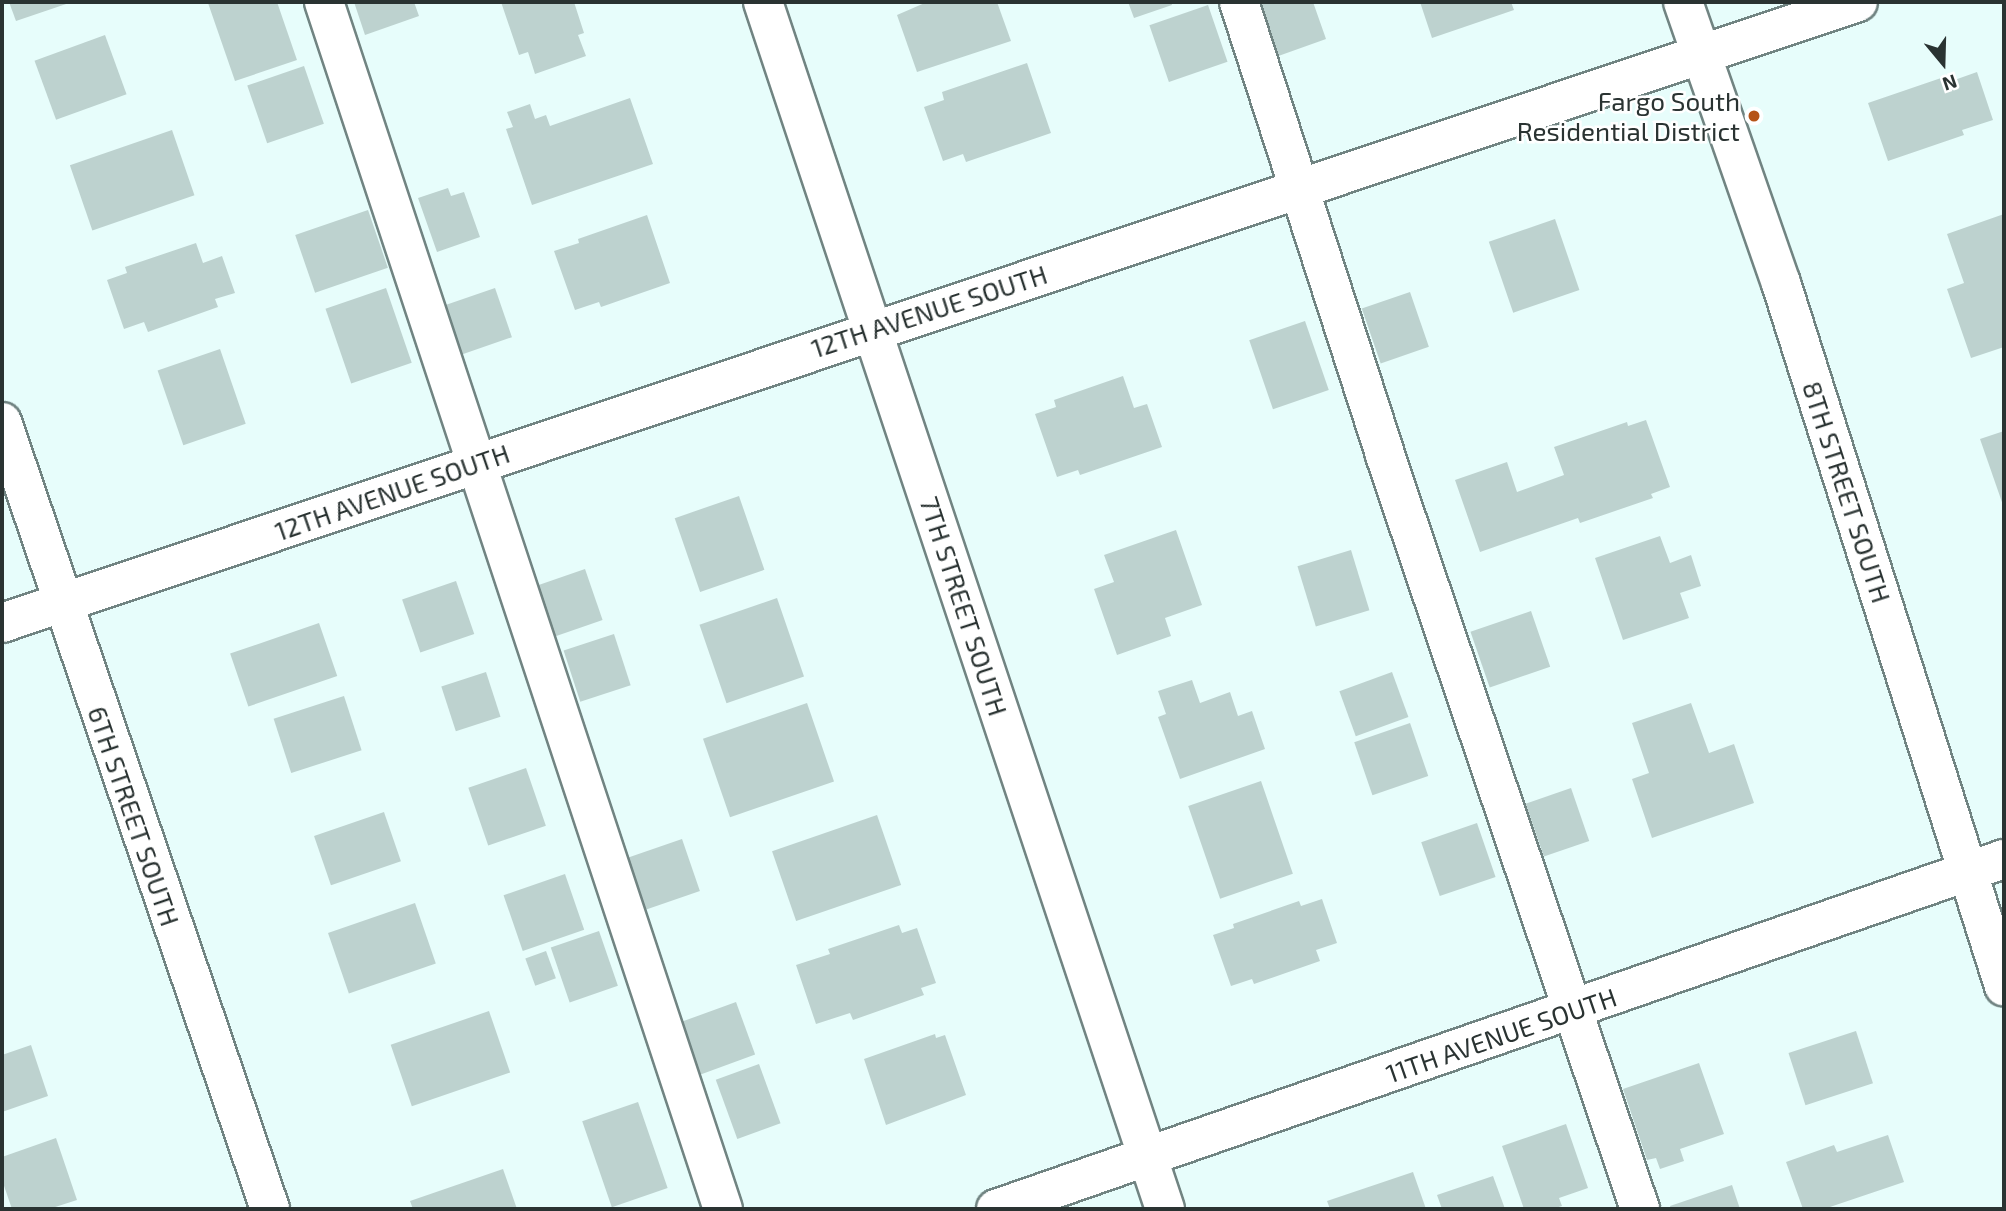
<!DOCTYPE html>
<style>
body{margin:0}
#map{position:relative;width:2006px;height:1211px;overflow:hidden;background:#e7fdfb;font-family:"Exo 2",sans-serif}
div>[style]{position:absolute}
.building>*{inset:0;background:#bdd2cf;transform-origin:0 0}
.roads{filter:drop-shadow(2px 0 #718482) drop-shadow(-2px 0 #718482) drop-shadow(0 2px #718482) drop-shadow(0 -2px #718482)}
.minor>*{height:38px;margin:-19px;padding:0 19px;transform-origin:19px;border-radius:19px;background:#fff}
.dots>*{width:19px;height:19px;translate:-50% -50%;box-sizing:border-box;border:4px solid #fff;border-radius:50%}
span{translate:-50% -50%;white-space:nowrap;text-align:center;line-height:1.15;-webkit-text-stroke:5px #fff;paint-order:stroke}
.poi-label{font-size:26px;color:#2a3332}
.right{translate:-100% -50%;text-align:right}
.street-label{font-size:26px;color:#2a3332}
.frame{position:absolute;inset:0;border:4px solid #2a3332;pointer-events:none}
.north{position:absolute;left:1908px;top:28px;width:70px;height:70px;-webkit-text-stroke:5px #fff;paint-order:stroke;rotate:161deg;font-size:19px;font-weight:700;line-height:28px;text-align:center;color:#2a3332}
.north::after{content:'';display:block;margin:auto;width:24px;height:32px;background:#2a3332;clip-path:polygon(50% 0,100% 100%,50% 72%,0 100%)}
</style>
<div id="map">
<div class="building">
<i style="clip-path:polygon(9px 2px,72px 2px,16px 21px)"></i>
<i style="clip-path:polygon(277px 2px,297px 60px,235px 81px,208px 3px)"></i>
<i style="clip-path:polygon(354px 2px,414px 2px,419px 16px,365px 35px)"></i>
<i style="clip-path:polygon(501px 2px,574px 2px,584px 33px,578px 35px,586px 56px,535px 74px,528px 52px,519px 55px)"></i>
<i style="clip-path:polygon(927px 2px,997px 2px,1011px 41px,917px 72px,897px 15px)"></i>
<i style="clip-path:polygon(1128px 2px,1171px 2px,1172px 5px,1134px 18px)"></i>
<i style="clip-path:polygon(1250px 2px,1313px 2px,1326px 39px,1270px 59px)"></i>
<i style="clip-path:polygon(1420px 2px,1511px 2px,1514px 10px,1432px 38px)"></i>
<i style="left:1208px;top:5px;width:60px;height:62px;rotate:71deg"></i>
<i style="left:105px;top:35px;width:63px;height:75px;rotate:70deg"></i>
<i style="clip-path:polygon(1027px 63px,1051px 133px,966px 162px,963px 154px,943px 161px,924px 107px,944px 100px,942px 92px)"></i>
<i style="left:304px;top:66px;width:61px;height:60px;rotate:71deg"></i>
<i style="clip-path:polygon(1977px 72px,1993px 120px,1962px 130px,1964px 135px,1888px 161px,1868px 103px,1944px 77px,1946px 83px)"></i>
<i style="clip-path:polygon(630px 98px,653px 164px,532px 205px,506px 129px,513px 127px,507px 112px,530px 104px,535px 119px,546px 115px,550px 126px)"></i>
<i style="left:172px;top:130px;width:69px;height:108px;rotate:71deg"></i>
<i style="clip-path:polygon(448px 188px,451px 196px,464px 192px,480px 237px,437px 252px,418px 198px)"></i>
<i style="left:368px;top:210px;width:61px;height:77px;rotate:71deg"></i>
<i style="clip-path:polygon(2004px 214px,2004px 347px,1971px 358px,1947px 289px,1964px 283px,1947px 234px)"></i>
<i style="clip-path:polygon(647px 215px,670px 283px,601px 307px,599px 302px,575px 310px,554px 251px,579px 243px,578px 239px)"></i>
<i style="left:1555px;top:219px;width:75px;height:70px;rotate:71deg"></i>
<i style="clip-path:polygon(196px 243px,203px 263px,222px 256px,235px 293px,215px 299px,218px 307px,148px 332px,144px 322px,124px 329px,107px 280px,127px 273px,125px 267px)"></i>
<i style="left:386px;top:288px;width:79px;height:64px;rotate:71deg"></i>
<i style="left:495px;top:288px;width:52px;height:53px;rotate:71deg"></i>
<i style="left:1410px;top:292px;width:58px;height:51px;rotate:71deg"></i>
<i style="left:1305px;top:321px;width:73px;height:59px;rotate:71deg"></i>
<i style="left:220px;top:349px;width:79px;height:66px;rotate:71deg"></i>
<i style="clip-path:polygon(1123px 376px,1134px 408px,1147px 404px,1162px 447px,1080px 475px,1078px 470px,1057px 477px,1035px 414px,1056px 407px,1054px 400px)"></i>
<i style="clip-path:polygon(1646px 420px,1670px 487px,1651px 494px,1653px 498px,1580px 523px,1578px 518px,1480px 552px,1455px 480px,1507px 462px,1517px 492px,1564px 475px,1554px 447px,1627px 422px,1628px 426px)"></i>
<i style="clip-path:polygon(2004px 431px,2004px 508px,1980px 439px)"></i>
<i style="left:739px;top:496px;width:78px;height:68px;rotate:71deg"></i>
<i style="clip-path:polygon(1176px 530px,1202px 605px,1165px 618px,1171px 636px,1117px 655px,1094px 589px,1114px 582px,1104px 555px)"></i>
<i style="clip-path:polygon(1660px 536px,1670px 563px,1691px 555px,1701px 586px,1680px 593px,1689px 618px,1623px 640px,1595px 558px)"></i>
<i style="left:1351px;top:550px;width:63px;height:56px;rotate:73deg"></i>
<i style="left:585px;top:569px;width:54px;height:52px;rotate:71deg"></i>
<i style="left:456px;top:581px;width:56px;height:57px;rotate:71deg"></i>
<i style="left:777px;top:598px;width:83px;height:82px;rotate:71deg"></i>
<i style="left:1531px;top:611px;width:59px;height:64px;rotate:71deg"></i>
<i style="left:319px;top:623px;width:56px;height:94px;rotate:71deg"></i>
<i style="left:614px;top:634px;width:54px;height:53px;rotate:72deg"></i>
<i style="left:486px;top:672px;width:47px;height:47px;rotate:72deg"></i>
<i style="left:1392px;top:672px;width:48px;height:56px;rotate:70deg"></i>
<i style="clip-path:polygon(1192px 680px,1200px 703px,1230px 692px,1238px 716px,1252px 711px,1265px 749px,1180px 779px,1158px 717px,1166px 714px,1158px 691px)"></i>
<i style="left:344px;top:696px;width:57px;height:74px;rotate:72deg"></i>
<i style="left:807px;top:703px;width:83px;height:110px;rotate:71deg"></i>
<i style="clip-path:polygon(1691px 703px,1709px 753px,1734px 744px,1754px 803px,1652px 838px,1632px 779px,1649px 773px,1632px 723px)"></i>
<i style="left:1410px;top:723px;width:56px;height:59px;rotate:71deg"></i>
<i style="left:526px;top:768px;width:61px;height:61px;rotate:71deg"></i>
<i style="left:1261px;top:781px;width:98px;height:77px;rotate:71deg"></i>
<i style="left:1571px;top:788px;width:56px;height:48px;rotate:71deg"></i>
<i style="left:384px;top:812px;width:52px;height:74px;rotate:71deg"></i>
<i style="left:877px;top:815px;width:74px;height:111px;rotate:71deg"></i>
<i style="left:1477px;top:823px;width:57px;height:59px;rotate:71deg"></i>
<i style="left:682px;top:839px;width:55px;height:59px;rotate:71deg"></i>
<i style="left:565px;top:874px;width:59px;height:65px;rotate:71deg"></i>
<i style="clip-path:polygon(1322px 899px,1337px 943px,1316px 950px,1320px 961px,1254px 984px,1252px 979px,1231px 986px,1213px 935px,1234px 928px,1233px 924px,1299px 901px,1301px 906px)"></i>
<i style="left:415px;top:903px;width:64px;height:92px;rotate:71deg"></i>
<i style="clip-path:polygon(899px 925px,902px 933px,917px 928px,936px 983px,921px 988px,924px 995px,853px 1020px,850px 1013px,816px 1024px,796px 965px,830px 954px,828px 949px)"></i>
<i style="left:599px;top:931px;width:58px;height:51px;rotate:71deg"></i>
<i style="left:546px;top:951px;width:29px;height:22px;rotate:70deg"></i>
<i style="left:736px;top:1002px;width:56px;height:58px;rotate:70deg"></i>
<i style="left:489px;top:1011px;width:65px;height:104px;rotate:71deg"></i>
<i style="left:1856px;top:1031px;width:55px;height:71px;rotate:72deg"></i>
<i style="clip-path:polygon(935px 1034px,936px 1038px,945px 1035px,966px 1095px,886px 1125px,864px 1059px)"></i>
<i style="clip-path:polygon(31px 1045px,48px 1096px,2px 1112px,2px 1055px)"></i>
<i style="clip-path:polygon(1699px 1063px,1724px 1134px,1680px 1149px,1684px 1161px,1660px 1169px,1656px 1158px,1647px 1160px,1623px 1089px)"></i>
<i style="left:759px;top:1064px;width:63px;height:46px;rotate:70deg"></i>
<i style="left:638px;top:1102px;width:91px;height:59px;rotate:71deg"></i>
<i style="clip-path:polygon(1566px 1124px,1588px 1188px,1559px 1198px,1562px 1206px,1552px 1209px,1524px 1209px,1502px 1146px)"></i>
<i style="clip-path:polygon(1888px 1135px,1904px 1182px,1824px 1209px,1803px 1209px,1786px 1162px,1834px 1145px,1837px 1152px)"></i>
<i style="clip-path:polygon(56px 1138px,77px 1200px,49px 1209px,12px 1209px,2px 1180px,2px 1157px)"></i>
<i style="clip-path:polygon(503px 1169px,517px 1209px,413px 1209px,410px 1201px)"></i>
<i style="clip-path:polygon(1413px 1172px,1426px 1209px,1330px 1209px,1327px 1201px)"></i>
<i style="clip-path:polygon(1493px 1176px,1505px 1209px,1442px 1209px,1437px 1195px)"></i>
<i style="clip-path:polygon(1732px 1185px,1740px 1209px,1671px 1209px,1670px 1206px)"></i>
</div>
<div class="roads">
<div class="minor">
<i style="left:324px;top:2px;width:1271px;rotate:71.71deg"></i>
<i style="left:763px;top:2px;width:1272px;rotate:71.58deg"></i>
<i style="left:1239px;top:2px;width:476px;rotate:72.1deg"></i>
<i style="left:1385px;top:455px;width:796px;rotate:71.31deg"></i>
<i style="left:1683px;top:2px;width:298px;rotate:70.8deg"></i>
<i style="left:1781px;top:283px;width:738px;rotate:72.4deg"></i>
<i style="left:2px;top:422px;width:831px;rotate:71.19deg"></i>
<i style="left:2px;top:623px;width:1957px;rotate:-18.5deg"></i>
<i style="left:996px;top:1209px;width:1067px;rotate:-19.15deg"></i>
</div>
</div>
<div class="dots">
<i style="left:1754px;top:116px;background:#b55317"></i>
</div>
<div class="poi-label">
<span class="right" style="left:1740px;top:116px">Fargo South<br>Residential District</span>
</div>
<div class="street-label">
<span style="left:929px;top:311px;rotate:-18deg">12TH AVENUE SOUTH</span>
<span style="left:392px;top:492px;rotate:-19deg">12TH AVENUE SOUTH</span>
<span style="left:1847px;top:492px;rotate:72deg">8TH STREET SOUTH</span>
<span style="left:964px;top:606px;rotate:72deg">7TH STREET SOUTH</span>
<span style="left:134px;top:816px;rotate:71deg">6TH STREET SOUTH</span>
<span style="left:1501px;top:1035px;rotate:-19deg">11TH AVENUE SOUTH</span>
</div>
<div class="frame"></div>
<div class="north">N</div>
</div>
